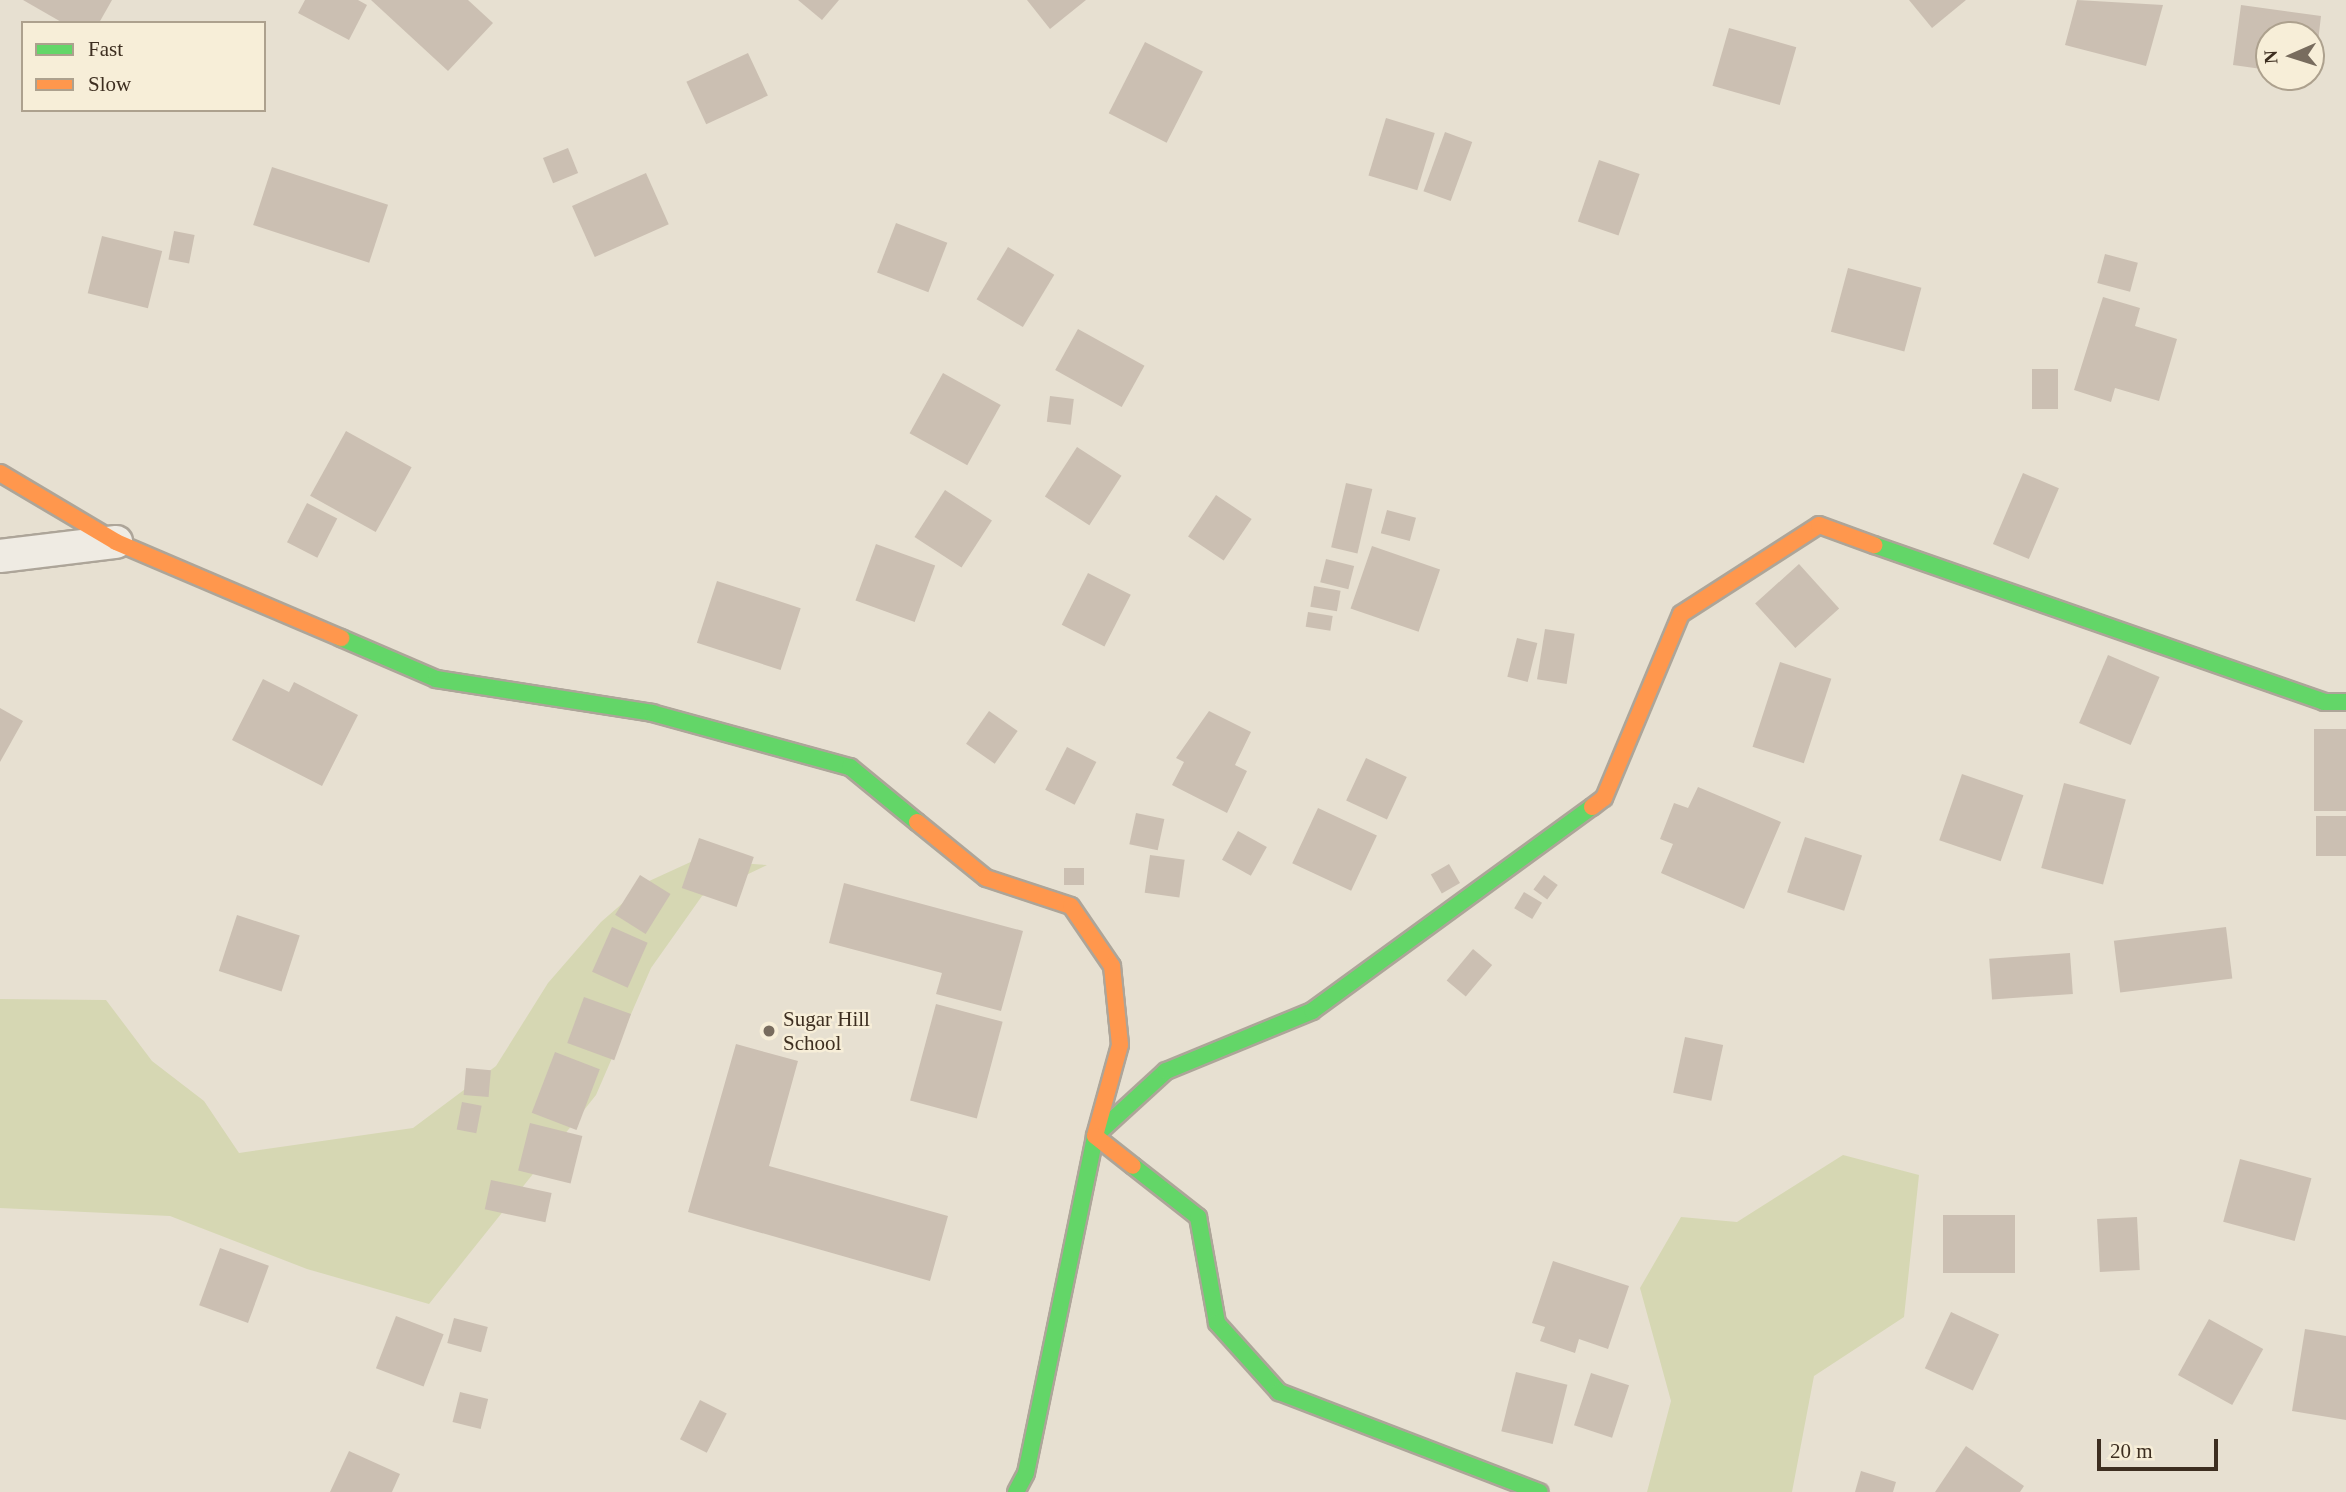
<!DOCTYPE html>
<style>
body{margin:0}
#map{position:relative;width:2346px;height:1492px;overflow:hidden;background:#e7e0d1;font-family:"Times New Roman",serif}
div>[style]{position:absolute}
.green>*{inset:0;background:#d6d7b3}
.building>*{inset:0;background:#cbbfb2;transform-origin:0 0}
.roads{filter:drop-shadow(2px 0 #ada599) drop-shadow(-2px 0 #ada599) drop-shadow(0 2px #ada599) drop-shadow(0 -2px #ada599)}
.street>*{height:32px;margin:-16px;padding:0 16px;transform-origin:16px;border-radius:16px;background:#efebe3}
.fast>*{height:16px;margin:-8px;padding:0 8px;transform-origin:8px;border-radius:8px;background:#63d668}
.slow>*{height:16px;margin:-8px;padding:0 8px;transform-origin:8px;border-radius:8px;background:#ff974d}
.dots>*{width:19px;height:19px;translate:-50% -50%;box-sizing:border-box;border:4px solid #f7eed8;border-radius:50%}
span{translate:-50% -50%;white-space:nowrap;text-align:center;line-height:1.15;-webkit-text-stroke:5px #f7eed8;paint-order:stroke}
.poi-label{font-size:21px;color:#3d2e20}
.left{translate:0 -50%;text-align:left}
.legend{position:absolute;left:21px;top:21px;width:245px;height:91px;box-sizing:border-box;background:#f7eed8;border:2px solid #ada18e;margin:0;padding:9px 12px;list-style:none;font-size:21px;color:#3d2e20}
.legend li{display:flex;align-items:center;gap:14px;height:35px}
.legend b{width:35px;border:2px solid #ada18e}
.north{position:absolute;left:2255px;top:21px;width:70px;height:70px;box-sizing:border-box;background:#f7eed8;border:2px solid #ada18e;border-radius:50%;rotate:267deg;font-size:19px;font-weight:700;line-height:28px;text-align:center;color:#3d2e20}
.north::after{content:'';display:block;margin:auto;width:24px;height:32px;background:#786c5e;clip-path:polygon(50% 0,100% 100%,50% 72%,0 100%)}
.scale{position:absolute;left:2097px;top:1439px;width:121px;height:32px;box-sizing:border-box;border:4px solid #3d2e20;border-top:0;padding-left:9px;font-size:21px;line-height:24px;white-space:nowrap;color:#3d2e20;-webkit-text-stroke:5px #f7eed8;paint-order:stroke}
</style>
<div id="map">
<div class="green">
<i style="clip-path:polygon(695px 860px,767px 865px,702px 896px,651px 968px,596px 1095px,429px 1304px,307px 1269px,170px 1216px,0 1208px,0 999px,106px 1000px,152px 1061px,204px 1101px,239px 1153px,413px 1128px,496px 1066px,548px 983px,601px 922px,647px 882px)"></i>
<i style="clip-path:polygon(1843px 1155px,1919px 1175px,1904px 1317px,1814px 1376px,1792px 1492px,1647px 1492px,1671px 1401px,1640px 1288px,1681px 1217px,1737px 1222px)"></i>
</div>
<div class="building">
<i style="clip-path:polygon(23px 0,112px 0,99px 23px,63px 23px)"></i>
<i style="clip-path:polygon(305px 0,358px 0,367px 5px,349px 40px,298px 13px)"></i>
<i style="clip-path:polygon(371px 0,468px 0,493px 23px,448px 71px)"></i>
<i style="clip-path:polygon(798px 0,839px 0,822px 20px)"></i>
<i style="clip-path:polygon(1027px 0,1086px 0,1050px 29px)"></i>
<i style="clip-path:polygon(1909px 0,1966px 0,1932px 28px)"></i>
<i style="clip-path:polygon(2077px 0,2163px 5px,2146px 66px,2065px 45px)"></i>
<i style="clip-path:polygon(2241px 5px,2321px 16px,2314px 76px,2311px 35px,2269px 35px,2269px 70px,2233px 65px)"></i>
<i style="left:1729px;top:28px;width:70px;height:60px;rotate:16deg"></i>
<i style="left:1145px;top:42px;width:65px;height:80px;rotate:27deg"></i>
<i style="left:748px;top:53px;width:47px;height:68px;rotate:65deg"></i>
<i style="left:1386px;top:118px;width:51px;height:60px;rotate:17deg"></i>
<i style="left:1445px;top:132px;width:29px;height:63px;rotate:20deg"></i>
<i style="left:568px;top:148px;width:27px;height:27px;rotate:68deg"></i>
<i style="left:1599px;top:160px;width:43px;height:65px;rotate:19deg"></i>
<i style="left:272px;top:167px;width:122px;height:61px;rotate:18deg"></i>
<i style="left:646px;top:173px;width:56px;height:81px;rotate:66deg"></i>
<i style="left:896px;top:223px;width:55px;height:53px;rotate:21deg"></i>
<i style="left:174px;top:231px;width:21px;height:29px;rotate:11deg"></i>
<i style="left:102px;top:236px;width:62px;height:59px;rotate:14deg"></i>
<i style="left:1008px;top:247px;width:54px;height:61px;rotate:31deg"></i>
<i style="left:2105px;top:254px;width:34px;height:30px;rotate:15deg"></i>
<i style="left:1848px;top:268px;width:76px;height:66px;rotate:15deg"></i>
<i style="clip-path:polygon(2103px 297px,2140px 308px,2135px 326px,2177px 339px,2159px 401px,2115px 388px,2111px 402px,2074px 390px)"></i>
<i style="left:1078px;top:329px;width:76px;height:47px;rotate:29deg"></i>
<i style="left:2032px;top:369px;width:26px;height:40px"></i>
<i style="left:943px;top:373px;width:66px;height:69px;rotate:29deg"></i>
<i style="left:1050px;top:396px;width:24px;height:26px;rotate:7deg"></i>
<i style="left:346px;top:431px;width:75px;height:74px;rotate:29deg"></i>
<i style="left:1077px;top:447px;width:53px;height:59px;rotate:33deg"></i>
<i style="left:2023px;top:473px;width:39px;height:77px;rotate:23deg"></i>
<i style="left:1346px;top:483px;width:27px;height:66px;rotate:13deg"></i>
<i style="left:945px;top:490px;width:56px;height:56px;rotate:33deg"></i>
<i style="left:1216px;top:495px;width:43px;height:50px;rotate:34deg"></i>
<i style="left:307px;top:503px;width:34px;height:44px;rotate:27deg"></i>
<i style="left:1387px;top:510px;width:30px;height:24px;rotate:15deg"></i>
<i style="left:876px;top:544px;width:63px;height:60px;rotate:20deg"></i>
<i style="left:1372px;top:546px;width:72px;height:66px;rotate:19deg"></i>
<i style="left:1326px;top:559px;width:29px;height:24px;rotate:14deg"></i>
<i style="left:1799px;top:564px;width:60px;height:59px;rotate:48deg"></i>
<i style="left:1088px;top:573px;width:48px;height:58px;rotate:27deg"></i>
<i style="left:717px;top:581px;width:88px;height:65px;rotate:18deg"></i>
<i style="left:1314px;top:586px;width:27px;height:21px;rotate:10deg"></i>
<i style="left:1308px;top:612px;width:25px;height:15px;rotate:9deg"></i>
<i style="left:1545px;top:629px;width:30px;height:51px;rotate:9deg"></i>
<i style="left:1517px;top:638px;width:21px;height:40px;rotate:14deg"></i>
<i style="left:2108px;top:655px;width:56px;height:74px;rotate:23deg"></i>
<i style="left:1780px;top:662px;width:54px;height:89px;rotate:18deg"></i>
<i style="clip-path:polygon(263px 679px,289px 692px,294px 682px,358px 715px,322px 786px,232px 740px)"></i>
<i style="clip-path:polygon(0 708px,23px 721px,0 762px)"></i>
<i style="left:989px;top:711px;width:35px;height:40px;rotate:35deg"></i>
<i style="clip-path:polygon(1209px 711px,1251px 732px,1235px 765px,1247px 771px,1227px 813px,1172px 785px,1184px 762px,1176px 758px)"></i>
<i style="left:2346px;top:729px;width:82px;height:32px;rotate:90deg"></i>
<i style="left:1067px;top:747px;width:33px;height:48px;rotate:27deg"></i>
<i style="left:1366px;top:758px;width:45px;height:47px;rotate:25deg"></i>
<i style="left:1962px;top:774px;width:65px;height:70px;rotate:19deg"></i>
<i style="left:2064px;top:783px;width:64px;height:88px;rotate:15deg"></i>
<i style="clip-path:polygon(1698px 787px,1781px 822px,1744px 909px,1661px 873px,1673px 844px,1660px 839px,1674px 803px,1688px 808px)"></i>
<i style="left:1318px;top:808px;width:65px;height:61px;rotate:25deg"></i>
<i style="left:1136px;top:813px;width:29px;height:32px;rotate:12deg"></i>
<i style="left:2316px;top:816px;width:30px;height:40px"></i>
<i style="left:1238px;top:831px;width:33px;height:33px;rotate:29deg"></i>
<i style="left:1805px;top:837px;width:60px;height:58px;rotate:18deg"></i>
<i style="left:699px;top:838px;width:58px;height:53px;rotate:19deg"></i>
<i style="left:1150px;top:855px;width:35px;height:38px;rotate:8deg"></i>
<i style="left:1449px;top:864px;width:22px;height:21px;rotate:60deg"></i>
<i style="left:1064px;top:868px;width:20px;height:17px"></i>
<i style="left:640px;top:875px;width:36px;height:47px;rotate:32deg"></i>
<i style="left:1544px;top:875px;width:17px;height:18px;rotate:36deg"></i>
<i style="clip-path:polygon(844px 883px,1023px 931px,1001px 1011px,936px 994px,942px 973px,829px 943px)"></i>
<i style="left:1524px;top:892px;width:21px;height:19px;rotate:31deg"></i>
<i style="left:237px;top:915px;width:66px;height:59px;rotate:18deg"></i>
<i style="left:612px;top:927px;width:39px;height:49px;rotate:24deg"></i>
<i style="left:2226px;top:927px;width:52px;height:113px;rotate:83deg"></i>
<i style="left:1473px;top:949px;width:25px;height:41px;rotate:40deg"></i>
<i style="left:2070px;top:953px;width:41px;height:81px;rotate:86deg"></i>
<i style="left:584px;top:997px;width:50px;height:49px;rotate:20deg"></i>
<i style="left:936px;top:1004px;width:69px;height:100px;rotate:15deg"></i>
<i style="left:1685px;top:1037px;width:39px;height:57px;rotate:12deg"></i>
<i style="clip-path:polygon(736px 1044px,798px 1061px,769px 1166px,948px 1216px,930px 1281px,688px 1212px)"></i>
<i style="left:555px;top:1052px;width:48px;height:65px;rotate:21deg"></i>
<i style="left:466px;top:1068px;width:25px;height:27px;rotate:5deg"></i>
<i style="left:462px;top:1102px;width:20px;height:28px;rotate:11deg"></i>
<i style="left:530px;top:1123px;width:54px;height:49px;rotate:14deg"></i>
<i style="left:2240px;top:1159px;width:74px;height:65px;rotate:15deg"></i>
<i style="left:491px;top:1180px;width:62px;height:30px;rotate:12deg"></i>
<i style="left:2015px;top:1215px;width:58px;height:72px;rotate:90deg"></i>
<i style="left:2137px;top:1217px;width:53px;height:40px;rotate:87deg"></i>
<i style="left:220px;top:1248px;width:52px;height:61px;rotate:20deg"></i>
<i style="clip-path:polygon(1553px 1261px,1629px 1286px,1608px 1349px,1579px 1339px,1575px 1353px,1540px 1341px,1545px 1327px,1532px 1323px)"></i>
<i style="left:1951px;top:1312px;width:53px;height:62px;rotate:25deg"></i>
<i style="left:396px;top:1316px;width:51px;height:56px;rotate:21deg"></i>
<i style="left:454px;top:1318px;width:35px;height:26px;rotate:15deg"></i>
<i style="left:2209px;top:1319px;width:62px;height:64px;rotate:29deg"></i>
<i style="clip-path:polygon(2305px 1329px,2346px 1336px,2346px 1420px,2292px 1411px)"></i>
<i style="left:1516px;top:1372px;width:53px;height:61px;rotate:14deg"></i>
<i style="left:1591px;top:1373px;width:40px;height:55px;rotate:18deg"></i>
<i style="left:460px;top:1392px;width:29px;height:31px;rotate:14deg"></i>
<i style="left:700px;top:1400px;width:30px;height:44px;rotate:27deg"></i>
<i style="clip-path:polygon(1966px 1446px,2024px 1486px,2020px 1492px,1935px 1492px)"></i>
<i style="clip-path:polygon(349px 1451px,400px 1474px,392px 1492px,330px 1492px)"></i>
<i style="clip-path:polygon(1861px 1471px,1896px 1482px,1893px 1492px,1855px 1492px)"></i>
</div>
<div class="roads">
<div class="street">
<i style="left:0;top:556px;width:117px;rotate:-6.9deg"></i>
</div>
<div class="fast">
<i style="left:1874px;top:545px;width:477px;rotate:19.2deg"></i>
<i style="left:2324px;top:702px;width:22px"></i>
<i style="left:341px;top:638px;width:103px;rotate:23.3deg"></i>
<i style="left:436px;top:679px;width:219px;rotate:8.9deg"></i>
<i style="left:652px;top:713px;width:205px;rotate:15.3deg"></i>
<i style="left:850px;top:767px;width:87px;rotate:39.4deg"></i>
<i style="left:1133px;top:1166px;width:83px;rotate:38.1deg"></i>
<i style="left:1198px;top:1217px;width:108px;rotate:79.8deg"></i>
<i style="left:1217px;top:1323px;width:93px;rotate:48.1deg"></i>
<i style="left:1279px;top:1392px;width:279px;rotate:21deg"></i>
<i style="left:1016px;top:1492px;width:21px;rotate:-62deg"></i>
<i style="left:1026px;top:1473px;width:344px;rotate:-78.4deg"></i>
<i style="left:1095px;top:1136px;width:96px;rotate:-42.5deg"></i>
<i style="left:1166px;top:1071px;width:158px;rotate:-22.3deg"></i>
<i style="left:1312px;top:1011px;width:346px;rotate:-36.1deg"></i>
</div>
<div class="slow">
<i style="left:0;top:473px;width:135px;rotate:30.7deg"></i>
<i style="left:116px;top:542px;width:245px;rotate:23.1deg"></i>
<i style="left:1592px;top:807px;width:15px;rotate:-37deg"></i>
<i style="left:1604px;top:798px;width:199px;rotate:-67.3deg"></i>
<i style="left:1681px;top:614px;width:164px;rotate:-32.8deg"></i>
<i style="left:1819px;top:525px;width:59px;rotate:20deg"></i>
<i style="left:917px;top:822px;width:89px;rotate:39.1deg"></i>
<i style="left:986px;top:878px;width:89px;rotate:18.2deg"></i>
<i style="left:1071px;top:906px;width:73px;rotate:55.7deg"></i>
<i style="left:1112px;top:966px;width:79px;rotate:84.2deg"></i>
<i style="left:1120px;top:1045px;width:94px;rotate:105.4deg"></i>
<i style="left:1095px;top:1136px;width:48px;rotate:38.3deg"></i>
</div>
</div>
<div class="dots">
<i style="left:769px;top:1031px;background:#786c5e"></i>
</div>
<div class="poi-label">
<span class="left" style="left:783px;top:1031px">Sugar Hill<br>School</span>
</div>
<ul class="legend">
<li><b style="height:9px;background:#63d668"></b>Fast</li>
<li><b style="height:9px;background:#ff974d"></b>Slow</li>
</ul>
<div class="north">N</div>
<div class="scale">20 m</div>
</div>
